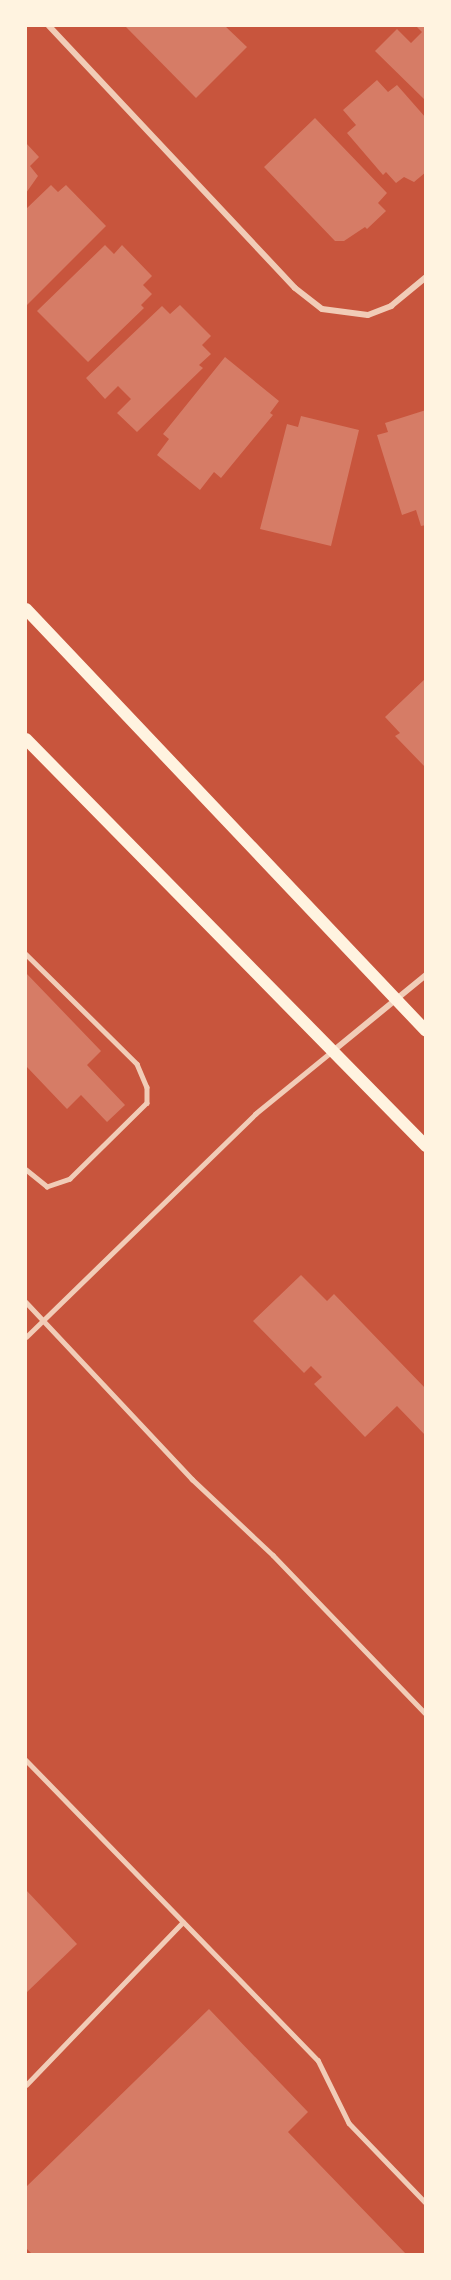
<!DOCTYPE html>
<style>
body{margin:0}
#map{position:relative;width:451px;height:2280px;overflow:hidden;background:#c8553d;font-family:Lato,sans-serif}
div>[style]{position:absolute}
.building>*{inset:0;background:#d67c66}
.service>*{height:4.5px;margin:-2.25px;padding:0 2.25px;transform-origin:2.25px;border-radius:2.25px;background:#f1ccb7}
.minor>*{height:6px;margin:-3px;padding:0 3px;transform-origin:3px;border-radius:3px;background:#f1ccb7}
.secondary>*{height:12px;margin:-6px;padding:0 6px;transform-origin:6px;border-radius:6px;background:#fff3e0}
span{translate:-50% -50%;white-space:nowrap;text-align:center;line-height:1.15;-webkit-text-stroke:6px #fff3e0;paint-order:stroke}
.frame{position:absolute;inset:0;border:27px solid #fff3e0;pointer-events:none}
</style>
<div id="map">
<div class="building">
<i style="clip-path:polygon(125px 26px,225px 26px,247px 47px,196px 98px)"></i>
<i style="clip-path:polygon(416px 26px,426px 26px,426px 101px,375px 51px,397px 29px,411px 43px,422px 32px)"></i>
<i style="clip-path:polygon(377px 80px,388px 92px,397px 85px,426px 118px,426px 172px,414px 182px,404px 177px,396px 183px,386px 172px,383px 175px,347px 133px,356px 125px,343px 110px)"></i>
<i style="clip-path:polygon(315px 118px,387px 193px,378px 203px,386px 211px,367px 229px,365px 227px,344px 241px,335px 241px,264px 167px)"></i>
<i style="clip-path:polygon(26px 143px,39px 157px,30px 166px,38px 176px,26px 193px)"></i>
<i style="clip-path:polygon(51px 185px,58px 192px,66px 185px,106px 226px,26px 306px,26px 209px)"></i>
<i style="clip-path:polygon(105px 245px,114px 254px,122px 245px,152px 276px,143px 285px,152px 294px,141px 305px,144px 308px,88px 362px,37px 311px)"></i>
<i style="clip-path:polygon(180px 305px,211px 336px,202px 345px,211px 354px,199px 365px,203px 368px,137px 432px,117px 413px,131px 399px,118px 386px,105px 399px,86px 378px,162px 306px,170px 314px)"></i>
<i style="clip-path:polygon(225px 357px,279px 401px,270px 413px,273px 415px,221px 478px,214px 472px,200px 490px,157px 455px,169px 439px,163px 434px)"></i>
<i style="clip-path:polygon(426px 410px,426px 525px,421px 526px,416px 510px,402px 515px,377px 435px,388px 432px,385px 423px)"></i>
<i style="clip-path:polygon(301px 416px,359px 430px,331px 546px,260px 529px,287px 424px,298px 427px)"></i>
<i style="clip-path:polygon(426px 678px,426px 768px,395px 736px,400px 733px,385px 717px)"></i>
<i style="clip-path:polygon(26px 973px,101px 1051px,87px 1065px,125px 1105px,107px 1122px,81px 1095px,67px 1109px,26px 1066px)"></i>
<i style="clip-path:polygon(301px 1275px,327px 1301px,334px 1294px,426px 1389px,426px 1436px,397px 1406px,365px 1437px,314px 1384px,322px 1377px,311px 1366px,304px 1373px,253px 1321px)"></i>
<i style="clip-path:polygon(26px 1890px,77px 1944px,26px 1993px)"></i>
<i style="clip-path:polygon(209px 2009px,308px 2112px,288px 2132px,406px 2254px,32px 2254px,26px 2248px,26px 2187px)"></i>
</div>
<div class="service">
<i style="left:26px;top:954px;width:156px;rotate:44.7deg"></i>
<i style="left:137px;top:1064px;width:25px;rotate:67deg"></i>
<i style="left:147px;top:1087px;width:16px;rotate:90deg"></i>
<i style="left:147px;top:1103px;width:108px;rotate:135.4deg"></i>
<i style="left:70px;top:1179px;width:24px;rotate:161deg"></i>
<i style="left:47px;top:1187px;width:27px;rotate:-141deg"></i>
<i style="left:26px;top:1302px;width:243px;rotate:46.8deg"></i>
<i style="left:192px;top:1479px;width:111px;rotate:43.2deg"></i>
<i style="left:273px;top:1555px;width:221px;rotate:46.1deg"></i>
<i style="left:26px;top:1337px;width:320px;rotate:-44.2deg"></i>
<i style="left:255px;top:1114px;width:98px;rotate:-39.2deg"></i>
<i style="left:26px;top:1760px;width:419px;rotate:45.8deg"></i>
<i style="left:318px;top:2060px;width:70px;rotate:63.8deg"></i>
<i style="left:349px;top:2123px;width:111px;rotate:46.1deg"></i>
<i style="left:26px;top:2085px;width:226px;rotate:-46.1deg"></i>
</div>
<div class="minor">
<i style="left:49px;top:26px;width:359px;rotate:46.8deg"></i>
<i style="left:295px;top:288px;width:34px;rotate:38deg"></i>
<i style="left:322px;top:309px;width:46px;rotate:7.4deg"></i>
<i style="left:368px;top:315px;width:25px;rotate:-21deg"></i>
<i style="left:391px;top:306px;width:45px;rotate:-39.6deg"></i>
<i style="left:333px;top:1051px;width:120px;rotate:-39.3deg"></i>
</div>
<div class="secondary">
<i style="left:26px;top:609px;width:581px;rotate:46.53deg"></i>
<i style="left:26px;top:739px;width:571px;rotate:45.5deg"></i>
</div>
<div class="frame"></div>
</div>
